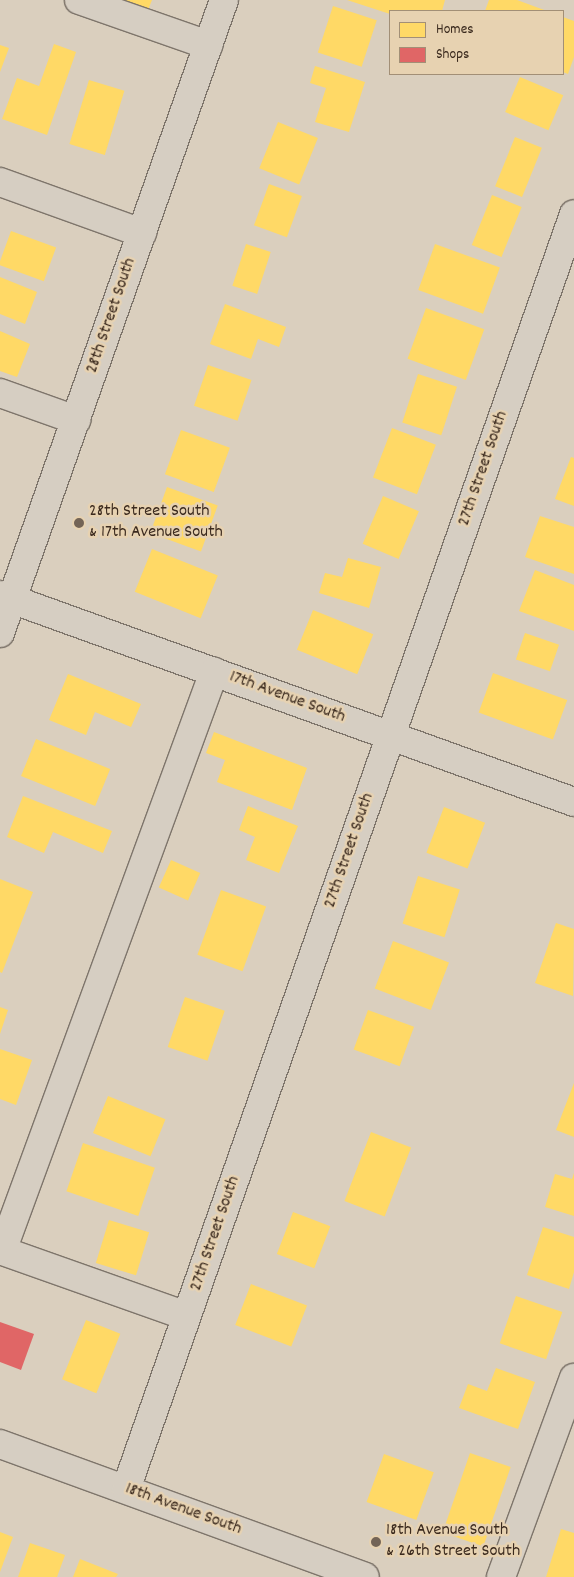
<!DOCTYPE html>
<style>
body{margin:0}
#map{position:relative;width:574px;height:1577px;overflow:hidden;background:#dacfbe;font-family:Dekko,sans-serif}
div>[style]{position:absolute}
.homes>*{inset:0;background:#ffd966;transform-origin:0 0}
.shops>*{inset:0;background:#e06666}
.roads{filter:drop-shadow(1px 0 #7e756b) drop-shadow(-1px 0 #7e756b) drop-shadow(0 1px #7e756b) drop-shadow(0 -1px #7e756b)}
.minor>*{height:28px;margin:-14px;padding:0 14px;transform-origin:14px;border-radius:14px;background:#d6cec2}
.dots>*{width:14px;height:14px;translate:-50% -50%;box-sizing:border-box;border:2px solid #e7d2b1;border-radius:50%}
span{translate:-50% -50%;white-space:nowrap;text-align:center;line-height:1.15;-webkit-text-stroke:5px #e7d2b1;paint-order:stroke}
.street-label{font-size:18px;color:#3b2a1e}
.poi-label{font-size:18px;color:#3b2a1e}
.left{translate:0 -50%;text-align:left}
.legend{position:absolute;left:389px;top:10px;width:175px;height:65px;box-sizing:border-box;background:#e7d2b1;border:1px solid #a28f76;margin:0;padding:6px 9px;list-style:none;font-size:15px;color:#3b2a1e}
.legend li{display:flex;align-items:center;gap:10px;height:25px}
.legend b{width:25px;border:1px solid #a28f76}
</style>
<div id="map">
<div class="homes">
<i style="clip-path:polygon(120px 0,152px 0,148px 10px)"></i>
<i style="clip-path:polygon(347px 0,445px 0,442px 11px,390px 11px,390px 14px)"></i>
<i style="clip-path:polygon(489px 0,517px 0,547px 11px,485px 11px)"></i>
<i style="left:333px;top:6px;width:46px;height:49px;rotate:18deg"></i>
<i style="clip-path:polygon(563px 17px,574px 21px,574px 57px,568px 74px,563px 72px)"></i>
<i style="clip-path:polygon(54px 44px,76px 52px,47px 135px,2px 119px,17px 78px,39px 86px)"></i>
<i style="clip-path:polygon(0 45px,9px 48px,0 72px)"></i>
<i style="clip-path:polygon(315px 66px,365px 82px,349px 132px,315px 122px,326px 88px,310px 83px)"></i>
<i style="left:520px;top:77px;width:47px;height:38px;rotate:23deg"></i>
<i style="left:89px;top:80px;width:37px;height:67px;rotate:17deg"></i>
<i style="left:278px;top:122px;width:43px;height:50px;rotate:22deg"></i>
<i style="left:515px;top:137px;width:29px;height:53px;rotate:22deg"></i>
<i style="left:269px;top:184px;width:35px;height:44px;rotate:20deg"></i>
<i style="left:492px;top:195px;width:32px;height:54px;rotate:22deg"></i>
<i style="left:11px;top:231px;width:48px;height:36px;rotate:20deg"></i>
<i style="left:246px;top:244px;width:26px;height:44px;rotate:18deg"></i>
<i style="left:435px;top:244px;width:69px;height:49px;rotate:20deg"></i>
<i style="clip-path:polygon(0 277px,37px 292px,25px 324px,0 314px)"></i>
<i style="clip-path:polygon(225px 304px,286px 327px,279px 347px,258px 339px,251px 359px,210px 344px)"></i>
<i style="left:426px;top:308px;width:62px;height:54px;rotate:20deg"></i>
<i style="clip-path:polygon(0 331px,30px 344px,17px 377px,0 371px)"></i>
<i style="left:208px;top:365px;width:46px;height:43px;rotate:19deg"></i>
<i style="left:418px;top:374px;width:41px;height:51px;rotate:18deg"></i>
<i style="left:392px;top:428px;width:47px;height:53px;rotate:21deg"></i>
<i style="left:181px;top:430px;width:52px;height:47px;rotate:20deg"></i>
<i style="clip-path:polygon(571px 457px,574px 458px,574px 506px,555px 499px)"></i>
<i style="left:167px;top:487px;width:54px;height:49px;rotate:20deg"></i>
<i style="left:383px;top:496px;width:39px;height:52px;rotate:23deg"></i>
<i style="clip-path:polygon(540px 516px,574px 527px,574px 574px,525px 557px)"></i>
<i style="left:152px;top:549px;width:71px;height:46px;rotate:22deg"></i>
<i style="clip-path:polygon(348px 558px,381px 567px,369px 608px,319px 593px,325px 573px,342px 577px)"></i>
<i style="clip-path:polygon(535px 570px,574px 585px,574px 631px,519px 611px)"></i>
<i style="left:313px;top:610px;width:65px;height:43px;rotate:22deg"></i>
<i style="left:525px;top:633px;width:36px;height:28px;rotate:19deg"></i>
<i style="left:493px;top:673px;width:79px;height:42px;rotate:20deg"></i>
<i style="clip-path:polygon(68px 674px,141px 704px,131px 727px,95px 712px,86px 735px,49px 720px)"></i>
<i style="clip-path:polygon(214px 732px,307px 768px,292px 810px,217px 782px,225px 760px,206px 753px)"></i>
<i style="left:36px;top:739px;width:80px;height:40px;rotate:22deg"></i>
<i style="clip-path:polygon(23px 796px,112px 831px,103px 853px,53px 832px,44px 853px,7px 837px)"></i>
<i style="clip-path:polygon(248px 806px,298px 826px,279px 873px,246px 860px,255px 837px,239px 830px)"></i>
<i style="left:444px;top:807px;width:44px;height:49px;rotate:21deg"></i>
<i style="left:171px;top:860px;width:32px;height:30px;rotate:24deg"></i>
<i style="left:418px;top:876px;width:44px;height:50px;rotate:18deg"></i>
<i style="clip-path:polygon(0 879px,33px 892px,2px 973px,0 972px)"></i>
<i style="left:221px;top:890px;width:48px;height:69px;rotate:20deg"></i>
<i style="clip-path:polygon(556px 923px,574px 929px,573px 996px,535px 983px)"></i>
<i style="left:393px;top:941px;width:60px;height:51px;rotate:21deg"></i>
<i style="left:185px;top:997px;width:42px;height:53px;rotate:19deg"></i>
<i style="clip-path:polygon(0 1007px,8px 1010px,0 1034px)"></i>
<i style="left:368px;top:1010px;width:49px;height:42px;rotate:20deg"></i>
<i style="clip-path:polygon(0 1049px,32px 1060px,16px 1105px,0 1099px)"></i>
<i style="clip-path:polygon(574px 1083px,574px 1137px,556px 1130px)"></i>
<i style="left:108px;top:1096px;width:62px;height:40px;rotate:22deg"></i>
<i style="left:371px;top:1132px;width:43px;height:74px;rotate:21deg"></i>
<i style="left:83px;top:1143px;width:76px;height:51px;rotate:19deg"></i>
<i style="clip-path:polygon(574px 1173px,574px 1216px,545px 1207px,555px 1174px,572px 1179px)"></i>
<i style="left:293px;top:1212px;width:40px;height:45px;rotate:21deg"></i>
<i style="left:109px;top:1220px;width:42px;height:45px;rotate:17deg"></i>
<i style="clip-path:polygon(543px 1227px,574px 1237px,574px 1272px,569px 1289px,527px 1275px)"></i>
<i style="left:251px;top:1284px;width:60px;height:44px;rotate:21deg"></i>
<i style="left:516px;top:1296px;width:49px;height:50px;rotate:19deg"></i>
<i style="left:86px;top:1320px;width:37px;height:64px;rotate:22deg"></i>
<i style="clip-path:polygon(496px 1368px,535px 1382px,518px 1429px,459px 1408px,468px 1384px,487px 1391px)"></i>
<i style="left:470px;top:1453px;width:43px;height:84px;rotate:19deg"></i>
<i style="left:384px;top:1454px;width:53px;height:51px;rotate:20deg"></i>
<i style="clip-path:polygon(561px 1529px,574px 1533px,574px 1577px,546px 1577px)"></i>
<i style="clip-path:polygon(0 1532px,13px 1537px,0 1572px)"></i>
<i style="clip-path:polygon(30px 1543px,65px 1555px,57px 1577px,18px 1577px)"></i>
<i style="clip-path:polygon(80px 1559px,118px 1574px,116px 1577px,73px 1577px)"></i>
</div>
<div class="shops">
<i style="clip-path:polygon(0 1322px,34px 1334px,21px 1370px,0 1362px)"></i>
</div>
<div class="roads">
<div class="minor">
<i style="left:79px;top:0;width:137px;rotate:19.2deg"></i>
<i style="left:0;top:182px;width:151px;rotate:19.8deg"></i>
<i style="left:0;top:393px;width:81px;rotate:19.6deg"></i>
<i style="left:0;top:595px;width:610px;rotate:19.83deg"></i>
<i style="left:0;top:633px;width:671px;rotate:-70.51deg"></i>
<i style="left:0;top:1250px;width:197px;rotate:19.5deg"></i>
<i style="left:2px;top:1251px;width:617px;rotate:-69.89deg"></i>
<i style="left:0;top:1444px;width:388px;rotate:20deg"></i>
<i style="left:126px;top:1489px;width:1351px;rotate:-70.64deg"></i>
<i style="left:501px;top:1577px;width:212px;rotate:-69.9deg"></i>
</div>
</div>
<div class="dots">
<i style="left:79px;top:523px;background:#736456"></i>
<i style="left:376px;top:1542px;background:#736456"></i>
</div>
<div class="street-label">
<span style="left:112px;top:316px;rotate:-71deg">28th Street South</span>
<span style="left:484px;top:469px;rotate:-71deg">27th Street South</span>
<span style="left:287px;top:698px;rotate:20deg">17th Avenue South</span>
<span style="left:350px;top:851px;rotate:-71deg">27th Street South</span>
<span style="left:216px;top:1234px;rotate:-71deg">27th Street South</span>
<span style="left:183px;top:1510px;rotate:20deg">18th Avenue South</span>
</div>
<div class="poi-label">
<span class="left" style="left:89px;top:523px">28th Street South<br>&amp; 17th Avenue South</span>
<span class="left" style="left:386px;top:1542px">18th Avenue South<br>&amp; 26th Street South</span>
</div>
<ul class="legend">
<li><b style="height:14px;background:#ffd966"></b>Homes</li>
<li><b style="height:14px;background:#e06666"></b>Shops</li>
</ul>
</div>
